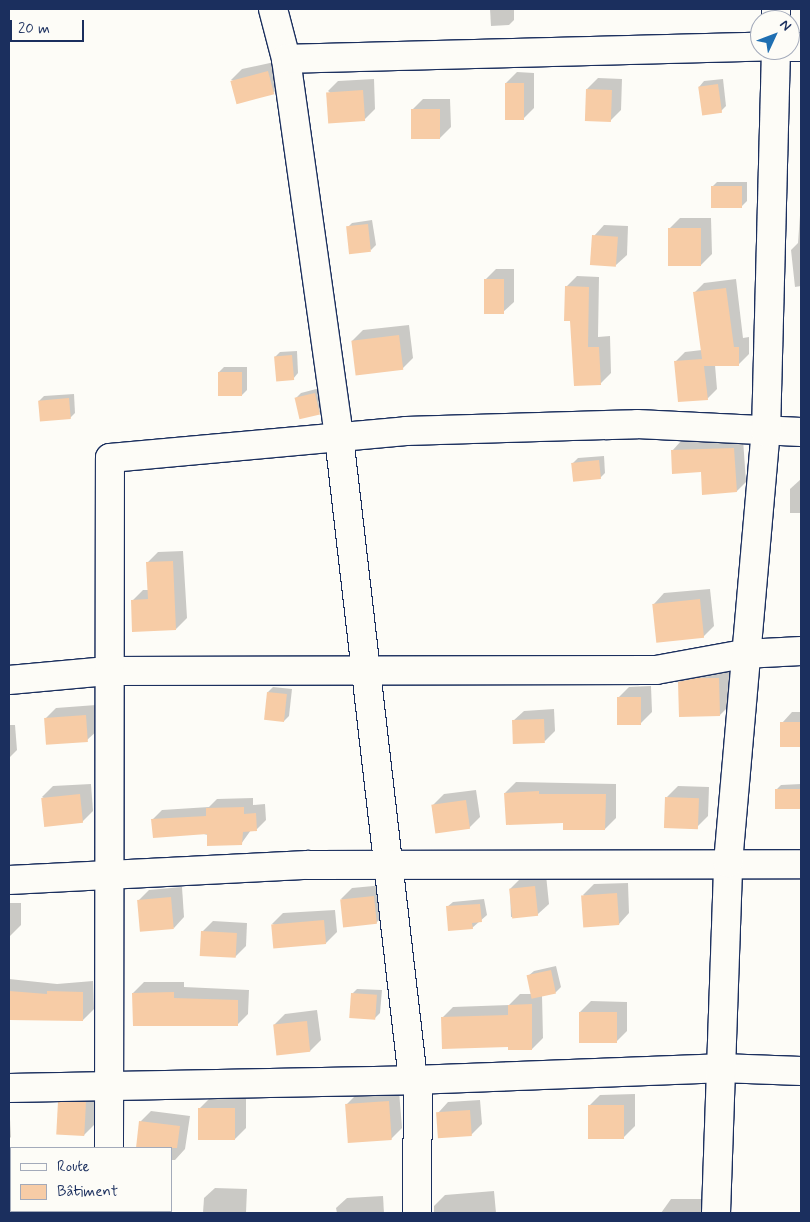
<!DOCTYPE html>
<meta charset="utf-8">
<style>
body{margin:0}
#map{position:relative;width:810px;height:1222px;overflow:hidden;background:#fdfcf7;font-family:Mynerve,sans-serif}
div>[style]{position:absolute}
.shadow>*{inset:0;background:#0003;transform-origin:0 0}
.building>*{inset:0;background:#f7cca6;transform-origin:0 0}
.roads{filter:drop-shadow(1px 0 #1b2f5e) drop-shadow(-1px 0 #1b2f5e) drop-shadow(0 1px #1b2f5e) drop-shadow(0 -1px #1b2f5e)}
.street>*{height:28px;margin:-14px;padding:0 14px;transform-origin:14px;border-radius:14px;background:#fdfcf7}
span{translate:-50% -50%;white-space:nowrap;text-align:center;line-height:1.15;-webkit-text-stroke:4px #fdfcf7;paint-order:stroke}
.frame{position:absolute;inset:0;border:10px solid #1b2f5e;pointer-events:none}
.legend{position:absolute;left:10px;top:1147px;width:162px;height:65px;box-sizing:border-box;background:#fdfcf7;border:1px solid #a3aaba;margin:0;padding:6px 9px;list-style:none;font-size:15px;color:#1b2f5e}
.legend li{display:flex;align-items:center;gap:10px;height:25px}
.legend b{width:25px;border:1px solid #a3aaba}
.north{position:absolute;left:750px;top:10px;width:50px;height:50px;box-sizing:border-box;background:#fdfcf7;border:1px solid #a3aaba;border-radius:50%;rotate:47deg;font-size:14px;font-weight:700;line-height:20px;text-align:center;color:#1b2f5e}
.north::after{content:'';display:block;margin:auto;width:18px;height:22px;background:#1f6fb2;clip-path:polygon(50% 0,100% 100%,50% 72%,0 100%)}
.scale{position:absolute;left:10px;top:20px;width:74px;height:22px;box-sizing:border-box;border:2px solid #1b2f5e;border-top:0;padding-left:6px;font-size:15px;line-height:18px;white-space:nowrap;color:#1b2f5e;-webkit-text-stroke:4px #fdfcf7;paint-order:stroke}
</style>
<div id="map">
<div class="shadow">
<i style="clip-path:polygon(490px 9px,514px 9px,514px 20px,509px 25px,491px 26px)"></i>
<i style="clip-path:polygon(279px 61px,284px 82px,273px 93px,231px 80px,242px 69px)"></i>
<i style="clip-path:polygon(517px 72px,534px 73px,534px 108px,523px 119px,506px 83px)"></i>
<i style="clip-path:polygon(598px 78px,622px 79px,621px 110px,610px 121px,587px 89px)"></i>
<i style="clip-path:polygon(374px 79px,375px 109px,364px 120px,328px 91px,338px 81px)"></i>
<i style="clip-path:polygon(723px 79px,726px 106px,721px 111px,699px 87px,704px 81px)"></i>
<i style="clip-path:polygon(423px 99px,450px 99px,451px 127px,440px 138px,412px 110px)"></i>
<i style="clip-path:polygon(717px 182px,747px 182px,747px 201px,742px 206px,712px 187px)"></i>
<i style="clip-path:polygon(801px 201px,801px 286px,795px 287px,791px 250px,798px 243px)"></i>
<i style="clip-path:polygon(680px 218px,711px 218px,712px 254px,701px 265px,669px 229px)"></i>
<i style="clip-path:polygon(372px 220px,376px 245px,371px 250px,347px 228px,352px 223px)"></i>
<i style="clip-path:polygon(604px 225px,628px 226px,627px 255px,616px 265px,594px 236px)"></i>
<i style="clip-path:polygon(496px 269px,514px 269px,514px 302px,503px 312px,485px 280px)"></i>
<i style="clip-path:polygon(577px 276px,599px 277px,598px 337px,610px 336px,611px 373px,600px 384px,572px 320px,566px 287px)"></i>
<i style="clip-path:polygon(736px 279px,743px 338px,749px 337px,749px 354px,739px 364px,715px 365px,717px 389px,707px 399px,675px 362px,685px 352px,702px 350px,694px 293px,704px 283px)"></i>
<i style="clip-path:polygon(409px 325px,413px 358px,402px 369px,352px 341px,363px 330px)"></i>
<i style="clip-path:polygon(297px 351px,298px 373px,293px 379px,275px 357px,280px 352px)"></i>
<i style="clip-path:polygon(224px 367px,247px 367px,247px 390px,242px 395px,219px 372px)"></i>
<i style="clip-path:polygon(320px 388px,324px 408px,319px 413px,296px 398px,301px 393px)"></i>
<i style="clip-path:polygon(74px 394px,75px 413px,70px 418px,39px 401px,44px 396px)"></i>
<i style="clip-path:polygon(743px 439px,746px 482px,737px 491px,672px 451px,681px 441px)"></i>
<i style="clip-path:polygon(604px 456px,605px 473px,600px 478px,573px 463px,578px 458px)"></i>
<i style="clip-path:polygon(801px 479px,801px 513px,790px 513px,790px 489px)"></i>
<i style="clip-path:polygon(183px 551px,187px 618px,176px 629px,132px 601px,143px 590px,148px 590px,147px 563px,158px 552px)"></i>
<i style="clip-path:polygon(710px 589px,714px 626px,703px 637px,654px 604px,664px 593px)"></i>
<i style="clip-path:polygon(730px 668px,731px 704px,720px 715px,679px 682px,690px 672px)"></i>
<i style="clip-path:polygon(651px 686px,652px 712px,641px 723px,618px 698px,629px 687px)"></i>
<i style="clip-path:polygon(273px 687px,292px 689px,289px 716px,284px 721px,268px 692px)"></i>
<i style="clip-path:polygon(96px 705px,98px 730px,87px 740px,45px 719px,56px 708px)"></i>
<i style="clip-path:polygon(554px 709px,555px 731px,545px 741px,513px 721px,524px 711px)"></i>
<i style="clip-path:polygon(792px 712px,801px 712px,801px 746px,782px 746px,782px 723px)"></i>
<i style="clip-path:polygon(9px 725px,15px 725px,17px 750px,9px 758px)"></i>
<i style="clip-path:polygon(516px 782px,616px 784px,616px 818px,605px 829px,564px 821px,505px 793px)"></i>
<i style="clip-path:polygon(91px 784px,93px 811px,82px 822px,42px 797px,53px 786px)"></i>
<i style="clip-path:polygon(801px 784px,801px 808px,777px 809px,776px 790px,781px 785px)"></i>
<i style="clip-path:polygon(678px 786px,709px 787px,708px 816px,697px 827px,667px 797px)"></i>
<i style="clip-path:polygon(476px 790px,480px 817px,469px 828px,433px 805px,444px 794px)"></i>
<i style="clip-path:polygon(253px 798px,253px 805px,265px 804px,266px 820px,257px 829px,251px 830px,241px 844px,152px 820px,162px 810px,209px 807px,217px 799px)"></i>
<i style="clip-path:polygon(546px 875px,549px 904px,538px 914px,511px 917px,510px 889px,521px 878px)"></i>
<i style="clip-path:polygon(628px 883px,629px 913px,619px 924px,583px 895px,594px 884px)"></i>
<i style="clip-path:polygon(384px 885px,387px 912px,376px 923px,341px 899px,352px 888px)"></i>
<i style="clip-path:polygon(182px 887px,184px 917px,174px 928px,138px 901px,149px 890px)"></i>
<i style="clip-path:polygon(484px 899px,487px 915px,472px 928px,447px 907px,453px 902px)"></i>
<i style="clip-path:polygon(9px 903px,21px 903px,21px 925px,10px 936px)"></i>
<i style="clip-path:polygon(335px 910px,337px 932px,326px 943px,272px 924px,283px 913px)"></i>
<i style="clip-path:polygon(213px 921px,247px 923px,246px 946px,235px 957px,202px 932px)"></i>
<i style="clip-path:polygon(556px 966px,561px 987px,556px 992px,542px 995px,543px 1038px,532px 1049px,509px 1045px,442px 1018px,453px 1007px,509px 1005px,520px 994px,533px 994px,528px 976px,534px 971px)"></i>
<i style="clip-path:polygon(9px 979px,57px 984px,93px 981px,94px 1009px,83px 1020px,9px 1018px)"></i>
<i style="clip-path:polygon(144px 982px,184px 982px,184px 987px,249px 990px,248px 1014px,237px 1025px,133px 993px)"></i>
<i style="clip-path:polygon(357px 989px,382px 990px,380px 1013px,375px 1018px,352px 994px)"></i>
<i style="clip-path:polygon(591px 1001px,627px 1002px,627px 1031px,616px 1042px,580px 1012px)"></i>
<i style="clip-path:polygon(317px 1010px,321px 1040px,310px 1051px,277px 1054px,274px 1025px,285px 1014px)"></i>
<i style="clip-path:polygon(399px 1091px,402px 1128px,391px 1139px,346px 1105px,357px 1094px)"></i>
<i style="clip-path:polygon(70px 1092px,96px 1092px,95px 1124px,84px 1135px,59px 1103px)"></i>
<i style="clip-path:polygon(635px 1094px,635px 1126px,624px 1137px,589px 1106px,600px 1095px)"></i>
<i style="clip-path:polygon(210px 1098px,246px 1098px,246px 1128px,235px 1139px,199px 1109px)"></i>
<i style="clip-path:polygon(480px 1100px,482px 1124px,471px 1135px,438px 1113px,448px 1102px)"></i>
<i style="clip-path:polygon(9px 1101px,11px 1137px,9px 1139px)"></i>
<i style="clip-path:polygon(151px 1111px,190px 1116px,185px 1149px,175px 1160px,171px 1160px,171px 1148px,137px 1148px,140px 1122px)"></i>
<i style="clip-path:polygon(215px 1188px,247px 1189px,246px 1213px,203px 1213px,204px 1198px)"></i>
<i style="clip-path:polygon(494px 1191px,496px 1213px,434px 1213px,434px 1206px,445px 1195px)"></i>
<i style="clip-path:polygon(383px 1196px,384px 1213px,337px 1213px,336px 1208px,347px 1198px)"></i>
<i style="clip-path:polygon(671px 1199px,702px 1199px,702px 1213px,661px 1213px)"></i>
<i style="left:47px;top:1211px;width:41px;height:2px"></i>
</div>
<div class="building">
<i style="left:268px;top:71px;width:24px;height:39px;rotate:75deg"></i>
<i style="left:505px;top:83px;width:19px;height:37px"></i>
<i style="left:718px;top:84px;width:29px;height:20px;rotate:82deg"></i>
<i style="left:586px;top:89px;width:26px;height:32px;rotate:2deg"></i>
<i style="left:363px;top:90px;width:31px;height:37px;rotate:86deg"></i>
<i style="left:411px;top:109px;width:29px;height:30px"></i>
<i style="left:742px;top:186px;width:22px;height:31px;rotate:90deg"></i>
<i style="left:368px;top:224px;width:28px;height:22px;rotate:84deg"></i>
<i style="left:701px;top:228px;width:38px;height:33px;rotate:90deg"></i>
<i style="left:592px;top:235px;width:26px;height:30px;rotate:4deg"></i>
<i style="left:484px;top:279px;width:20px;height:35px"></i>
<i style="clip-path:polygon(565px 286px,589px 287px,588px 347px,599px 347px,601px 385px,574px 386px,570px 321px,564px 321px)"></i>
<i style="clip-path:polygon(726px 288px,734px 347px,739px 347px,739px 366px,704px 366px,708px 400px,678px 402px,674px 361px,702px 359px,693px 292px)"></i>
<i style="left:399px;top:335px;width:35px;height:48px;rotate:83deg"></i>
<i style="left:292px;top:355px;width:25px;height:18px;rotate:85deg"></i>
<i style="left:218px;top:372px;width:24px;height:24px"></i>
<i style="left:315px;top:393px;width:22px;height:21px;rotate:77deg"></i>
<i style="left:69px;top:398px;width:21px;height:31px;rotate:85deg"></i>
<i style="clip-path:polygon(734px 448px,737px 492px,702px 495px,701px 472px,672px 474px,671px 450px)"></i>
<i style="left:599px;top:460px;width:19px;height:28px;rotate:84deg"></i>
<i style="clip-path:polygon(173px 561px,176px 630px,132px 632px,131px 600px,148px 599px,146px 562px)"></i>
<i style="left:700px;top:599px;width:39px;height:48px;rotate:84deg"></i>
<i style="clip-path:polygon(698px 678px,719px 678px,720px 716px,679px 717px,678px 682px)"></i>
<i style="left:267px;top:692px;width:20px;height:28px;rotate:6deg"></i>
<i style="left:617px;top:697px;width:24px;height:28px"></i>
<i style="left:86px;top:715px;width:27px;height:42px;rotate:86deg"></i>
<i style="left:544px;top:719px;width:24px;height:32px;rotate:88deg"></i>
<i style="left:780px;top:722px;width:21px;height:25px"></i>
<i style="left:801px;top:789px;width:20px;height:26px;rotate:90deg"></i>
<i style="clip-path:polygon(539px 791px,539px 794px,606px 794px,605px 830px,563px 830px,563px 823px,506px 825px,504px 793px)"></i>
<i style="left:80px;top:794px;width:29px;height:39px;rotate:84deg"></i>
<i style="left:665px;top:797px;width:34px;height:31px;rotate:2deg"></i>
<i style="left:466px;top:800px;width:29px;height:35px;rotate:82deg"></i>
<i style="clip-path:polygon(244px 807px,244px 814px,256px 813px,257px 831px,243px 832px,242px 845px,207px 846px,207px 834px,153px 838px,151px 819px,206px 816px,206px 808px)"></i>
<i style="left:535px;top:886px;width:30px;height:26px;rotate:84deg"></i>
<i style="left:617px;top:893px;width:32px;height:36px;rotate:86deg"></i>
<i style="left:374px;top:896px;width:28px;height:34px;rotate:84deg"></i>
<i style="left:171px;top:897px;width:32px;height:34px;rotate:85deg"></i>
<i style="clip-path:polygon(480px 904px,482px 922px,472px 923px,473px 929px,448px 931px,446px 906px)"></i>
<i style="left:324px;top:920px;width:24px;height:53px;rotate:85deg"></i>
<i style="left:201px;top:931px;width:36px;height:25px;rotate:3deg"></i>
<i style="left:551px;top:970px;width:24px;height:25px;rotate:78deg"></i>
<i style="clip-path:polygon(9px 991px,47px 994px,47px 991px,83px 992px,83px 1021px,9px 1020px)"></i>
<i style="clip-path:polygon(174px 992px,174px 998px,238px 1000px,238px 1026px,133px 1026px,132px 993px)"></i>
<i style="left:351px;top:993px;width:26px;height:25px;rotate:4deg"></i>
<i style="clip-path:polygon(532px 1004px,532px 1050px,508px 1050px,508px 1047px,442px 1049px,441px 1017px,508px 1015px,508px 1005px)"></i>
<i style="left:579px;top:1012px;width:38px;height:31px"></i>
<i style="left:307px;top:1021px;width:31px;height:34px;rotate:84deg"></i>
<i style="left:389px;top:1101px;width:39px;height:44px;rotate:86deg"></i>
<i style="left:86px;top:1102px;width:34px;height:28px;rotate:93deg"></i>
<i style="left:588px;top:1105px;width:36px;height:34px"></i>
<i style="left:198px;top:1108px;width:37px;height:32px"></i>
<i style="left:470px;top:1110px;width:26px;height:34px;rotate:86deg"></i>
<i style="clip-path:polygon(139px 1121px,180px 1126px,177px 1148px,136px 1148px)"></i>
</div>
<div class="roads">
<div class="street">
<i style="left:273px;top:9px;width:52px;rotate:75.4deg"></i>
<i style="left:286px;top:59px;width:382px;rotate:82deg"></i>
<i style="left:339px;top:437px;width:647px;rotate:83.43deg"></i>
<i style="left:776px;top:20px;width:11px;rotate:-90deg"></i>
<i style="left:790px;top:47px;width:11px"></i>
<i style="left:286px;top:59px;width:474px;rotate:-1.5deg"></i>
<i style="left:9px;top:680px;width:99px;rotate:-5.2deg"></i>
<i style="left:108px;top:671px;width:548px;rotate:-0.1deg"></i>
<i style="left:656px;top:670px;width:89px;rotate:-10.3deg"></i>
<i style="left:744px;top:654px;width:57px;rotate:-3deg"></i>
<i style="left:9px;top:880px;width:299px;rotate:-2.9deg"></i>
<i style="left:308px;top:865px;width:493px;rotate:-0.1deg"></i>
<i style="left:9px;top:1088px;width:404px;rotate:-1.1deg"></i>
<i style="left:413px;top:1080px;width:307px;rotate:-2.2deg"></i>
<i style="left:720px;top:1068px;width:81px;rotate:2.1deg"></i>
<i style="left:109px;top:1148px;width:690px;rotate:-89.92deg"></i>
<i style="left:110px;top:458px;width:297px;rotate:-5.2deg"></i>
<i style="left:406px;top:431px;width:231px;rotate:-1.7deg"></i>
<i style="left:637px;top:424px;width:164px;rotate:2.8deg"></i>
<i style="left:110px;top:1211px;width:2px;rotate:90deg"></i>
<i style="left:417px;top:1213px;width:133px;rotate:-89.6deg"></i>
<i style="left:716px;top:1213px;width:350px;rotate:-88deg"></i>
<i style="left:728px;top:863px;width:433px;rotate:-85deg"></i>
<i style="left:766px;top:432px;width:382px;rotate:-88.5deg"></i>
</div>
</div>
<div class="frame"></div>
<ul class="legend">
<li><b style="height:6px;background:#fdfcf7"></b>Route</li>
<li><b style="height:14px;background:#f7cca6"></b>Bâtiment</li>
</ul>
<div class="north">N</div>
<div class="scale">20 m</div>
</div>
